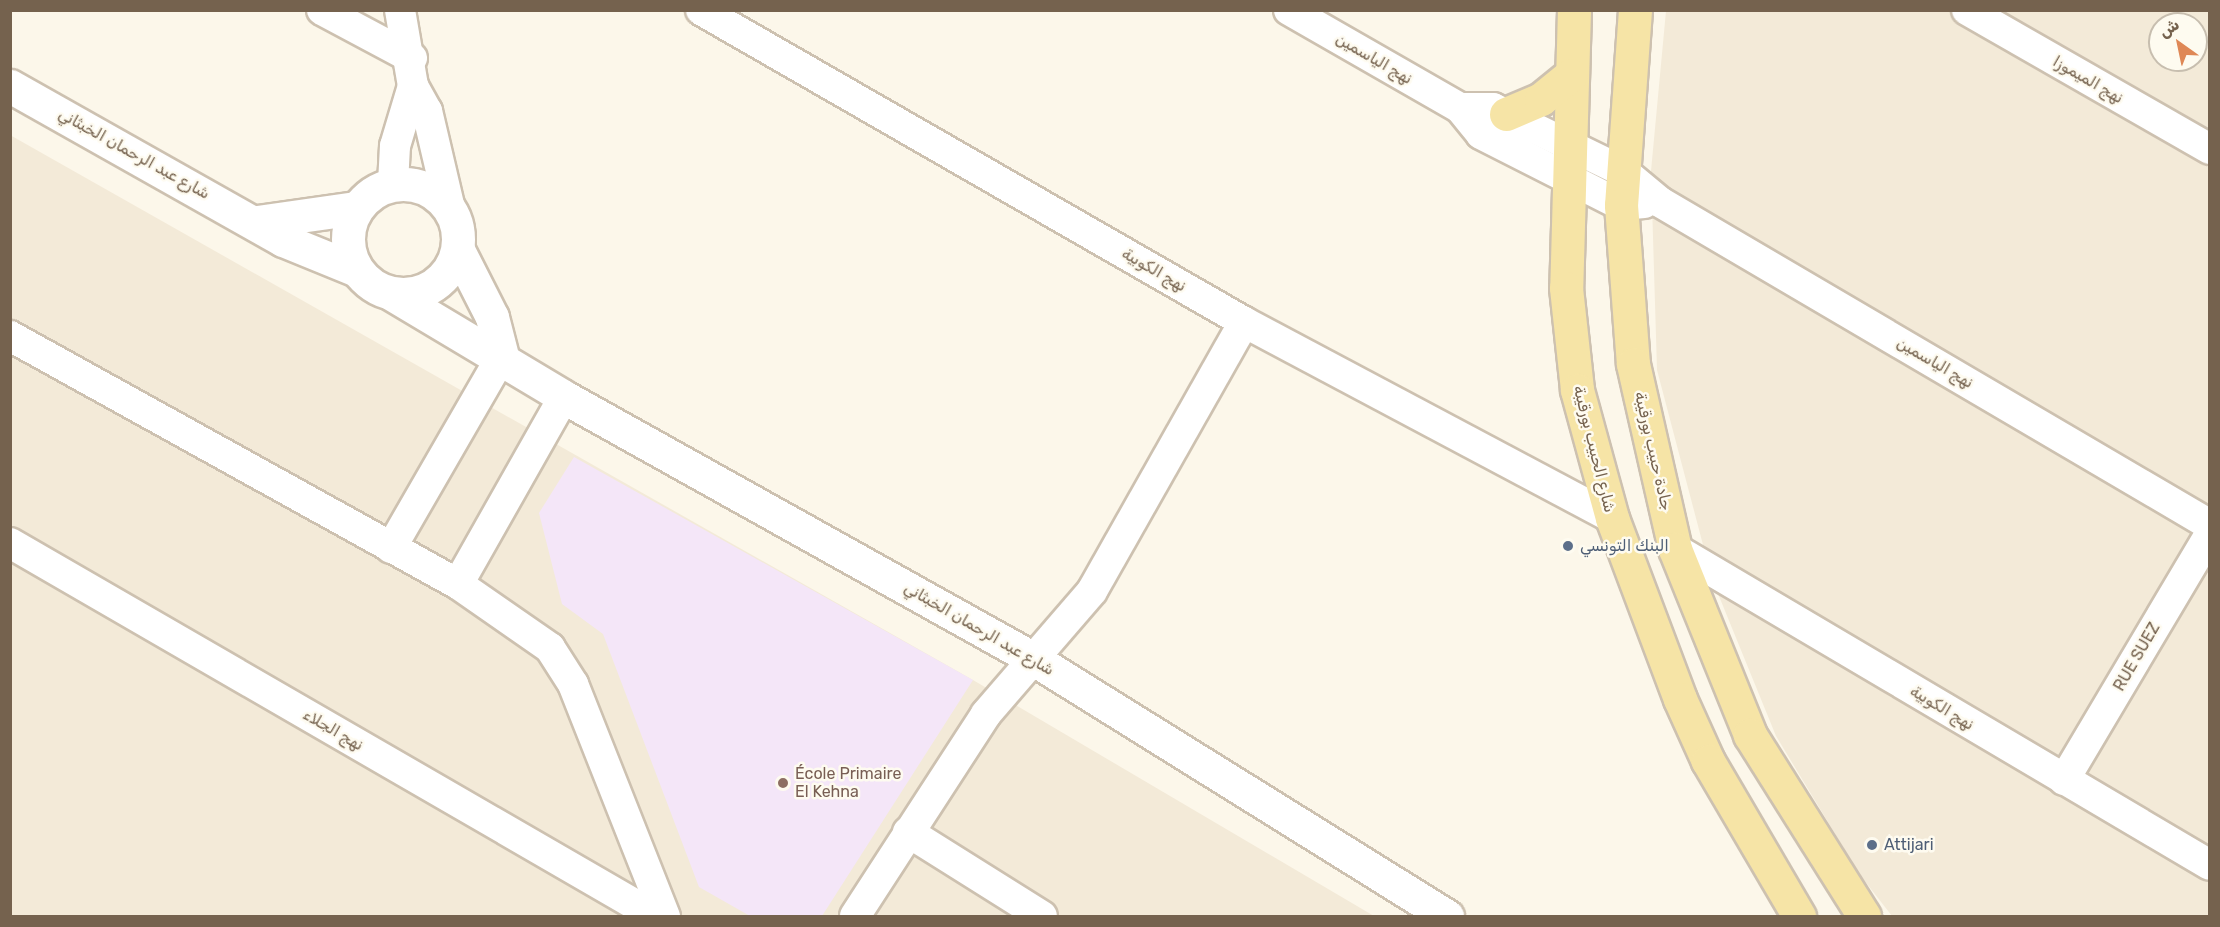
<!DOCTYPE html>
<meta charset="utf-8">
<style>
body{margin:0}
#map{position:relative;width:2220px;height:927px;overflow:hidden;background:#fcf7ea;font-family:Rubik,Vazirmatn,sans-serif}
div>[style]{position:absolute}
.residential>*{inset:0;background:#f3ead8}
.education>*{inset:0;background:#f4e6f8}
.roads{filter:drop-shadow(2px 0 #cdc1b0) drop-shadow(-2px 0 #cdc1b0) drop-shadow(0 2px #cdc1b0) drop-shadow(0 -2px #cdc1b0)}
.street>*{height:30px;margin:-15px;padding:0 15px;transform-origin:15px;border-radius:15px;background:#fff}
.secondary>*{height:33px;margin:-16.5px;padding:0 16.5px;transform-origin:16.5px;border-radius:16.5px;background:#fff}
.secondary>.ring{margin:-16.5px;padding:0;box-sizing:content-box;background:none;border:33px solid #fff;border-radius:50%}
.primary>*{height:33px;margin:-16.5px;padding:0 16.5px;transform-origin:16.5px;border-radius:16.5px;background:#f6e4a6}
.dots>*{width:16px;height:16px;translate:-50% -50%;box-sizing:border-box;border:3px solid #fefbf0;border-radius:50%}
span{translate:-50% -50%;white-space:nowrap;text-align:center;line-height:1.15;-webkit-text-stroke:5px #fefbf0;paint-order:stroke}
.street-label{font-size:16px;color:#75624e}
.service-label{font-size:16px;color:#4e5e75}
.left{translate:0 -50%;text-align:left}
.education-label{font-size:16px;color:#785e54}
.frame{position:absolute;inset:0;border:12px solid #75624e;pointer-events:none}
.north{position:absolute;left:2148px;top:12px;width:60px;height:60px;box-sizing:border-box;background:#fefbf0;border:2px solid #c7beaf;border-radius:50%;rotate:327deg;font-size:16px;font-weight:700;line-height:24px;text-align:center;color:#75624e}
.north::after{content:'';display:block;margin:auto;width:21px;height:27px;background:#df8856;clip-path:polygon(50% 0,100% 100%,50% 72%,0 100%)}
</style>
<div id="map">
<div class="residential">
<i style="clip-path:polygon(evenodd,1666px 11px,2209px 11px,2209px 916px,1892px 916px,1860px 875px,1776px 736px,1712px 579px,1657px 370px,1651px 171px,1666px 11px,2160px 24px,2196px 24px,2196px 60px,2160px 60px,2160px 24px)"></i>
<i style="clip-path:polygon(10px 135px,973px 680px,1374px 916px,11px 916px)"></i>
</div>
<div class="education">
<i style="clip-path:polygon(574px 457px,973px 680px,822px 916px,750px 916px,699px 887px,603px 634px,562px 604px,539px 513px)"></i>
</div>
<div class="roads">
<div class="street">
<i style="left:322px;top:10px;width:102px;rotate:28.1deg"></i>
<i style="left:400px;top:10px;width:77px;rotate:80.3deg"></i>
<i style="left:413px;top:86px;width:29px;rotate:61deg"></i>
<i style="left:427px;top:111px;width:101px;rotate:76.8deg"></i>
<i style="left:701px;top:10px;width:626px;rotate:29.88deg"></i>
<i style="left:1244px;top:322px;width:417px;rotate:28deg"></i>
<i style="left:1289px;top:10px;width:197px;rotate:29.8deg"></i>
<i style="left:1460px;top:108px;width:33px;rotate:51deg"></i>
<i style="left:1481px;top:134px;width:157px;rotate:26.9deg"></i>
<i style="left:1621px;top:205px;width:23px;rotate:-5deg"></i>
<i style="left:1967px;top:10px;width:280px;rotate:29.8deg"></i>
<i style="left:1460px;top:108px;width:33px"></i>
<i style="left:1493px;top:108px;width:146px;rotate:26deg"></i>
<i style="left:1624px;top:172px;width:47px;rotate:39.8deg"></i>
<i style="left:1660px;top:202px;width:638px;rotate:30.42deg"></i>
<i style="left:393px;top:184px;width:38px;rotate:-87deg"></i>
<i style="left:395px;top:146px;width:63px;rotate:-73.3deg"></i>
<i style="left:10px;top:336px;width:512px;rotate:28.97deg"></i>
<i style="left:458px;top:584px;width:112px;rotate:34.8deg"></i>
<i style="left:550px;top:648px;width:43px;rotate:57.4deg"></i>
<i style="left:573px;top:684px;width:250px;rotate:68.4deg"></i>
<i style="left:10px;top:543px;width:745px;rotate:30.04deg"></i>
<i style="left:391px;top:548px;width:222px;rotate:-60deg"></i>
<i style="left:1675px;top:549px;width:621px;rotate:30.57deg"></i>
<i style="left:458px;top:584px;width:215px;rotate:-60.5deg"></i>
<i style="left:2064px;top:780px;width:286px;rotate:-59.3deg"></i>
<i style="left:908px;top:832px;width:158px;rotate:32.1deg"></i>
<i style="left:855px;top:916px;width:241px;rotate:-57deg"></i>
<i style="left:986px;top:714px;width:162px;rotate:-49.2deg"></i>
<i style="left:1092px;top:591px;width:309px;rotate:-60.5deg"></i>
</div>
<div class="secondary">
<i style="left:10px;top:86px;width:313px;rotate:29.4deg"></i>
<i style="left:283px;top:240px;width:80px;rotate:22.1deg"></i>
<i class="ring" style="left:348px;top:184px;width:77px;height:77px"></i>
<i style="left:257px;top:222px;width:101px;rotate:-8deg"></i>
<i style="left:458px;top:250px;width:75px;rotate:63.1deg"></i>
<i style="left:492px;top:317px;width:40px;rotate:75.6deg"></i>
<i style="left:392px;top:294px;width:200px;rotate:30.9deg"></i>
<i style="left:564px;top:397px;width:536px;rotate:29.15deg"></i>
<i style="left:1032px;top:658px;width:489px;rotate:31.9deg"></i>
</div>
<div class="primary">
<i style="left:1574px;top:10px;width:278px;rotate:91.6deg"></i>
<i style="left:1566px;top:288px;width:103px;rotate:83.8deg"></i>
<i style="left:1577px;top:390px;width:133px;rotate:74.7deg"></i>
<i style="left:1612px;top:518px;width:193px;rotate:69.4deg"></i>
<i style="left:1680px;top:699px;width:68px;rotate:65.7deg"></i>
<i style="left:1708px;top:761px;width:180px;rotate:59.6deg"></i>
<i style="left:1635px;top:10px;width:196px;rotate:94.1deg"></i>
<i style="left:1621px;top:205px;width:159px;rotate:85.7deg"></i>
<i style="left:1633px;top:364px;width:190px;rotate:77.2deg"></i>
<i style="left:1675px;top:549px;width:201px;rotate:68deg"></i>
<i style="left:1750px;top:735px;width:214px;rotate:57.8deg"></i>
<i style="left:1506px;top:114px;width:38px;rotate:-23deg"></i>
<i style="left:1541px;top:99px;width:38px;rotate:-39deg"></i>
</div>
</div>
<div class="dots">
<i style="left:1568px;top:546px;background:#5c6f8a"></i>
<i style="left:783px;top:783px;background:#8d6e63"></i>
<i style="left:1872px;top:845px;background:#5c6f8a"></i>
</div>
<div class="street-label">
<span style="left:1374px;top:59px;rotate:30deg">نهج الياسمين</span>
<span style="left:2088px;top:80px;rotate:30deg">نهج الميموزا</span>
<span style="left:134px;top:154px;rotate:29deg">شارع عبد الرحمان الخبثاني</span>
<span style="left:1154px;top:270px;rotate:30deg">نهج الكوبية</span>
<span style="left:1935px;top:363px;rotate:30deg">نهج الياسمين</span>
<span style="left:1594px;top:449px;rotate:76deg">شارع الحبيب بورقيبة</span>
<span style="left:1653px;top:451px;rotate:77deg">جادة حبيب بورقيبة</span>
<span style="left:979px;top:629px;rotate:30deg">شارع عبد الرحمان الخبثاني</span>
<span style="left:2137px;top:657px;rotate:-60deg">RUE SUEZ</span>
<span style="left:1942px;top:708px;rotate:31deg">نهج الكوبية</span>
<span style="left:333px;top:730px;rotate:30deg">نهج الجلاء</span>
</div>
<div class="service-label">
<span class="left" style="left:1580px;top:546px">البنك التونسي</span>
<span class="left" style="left:1884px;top:845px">Attijari</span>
</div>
<div class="education-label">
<span class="left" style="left:795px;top:783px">École Primaire<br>El Kehna</span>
</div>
<div class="frame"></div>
<div class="north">ش</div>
</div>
